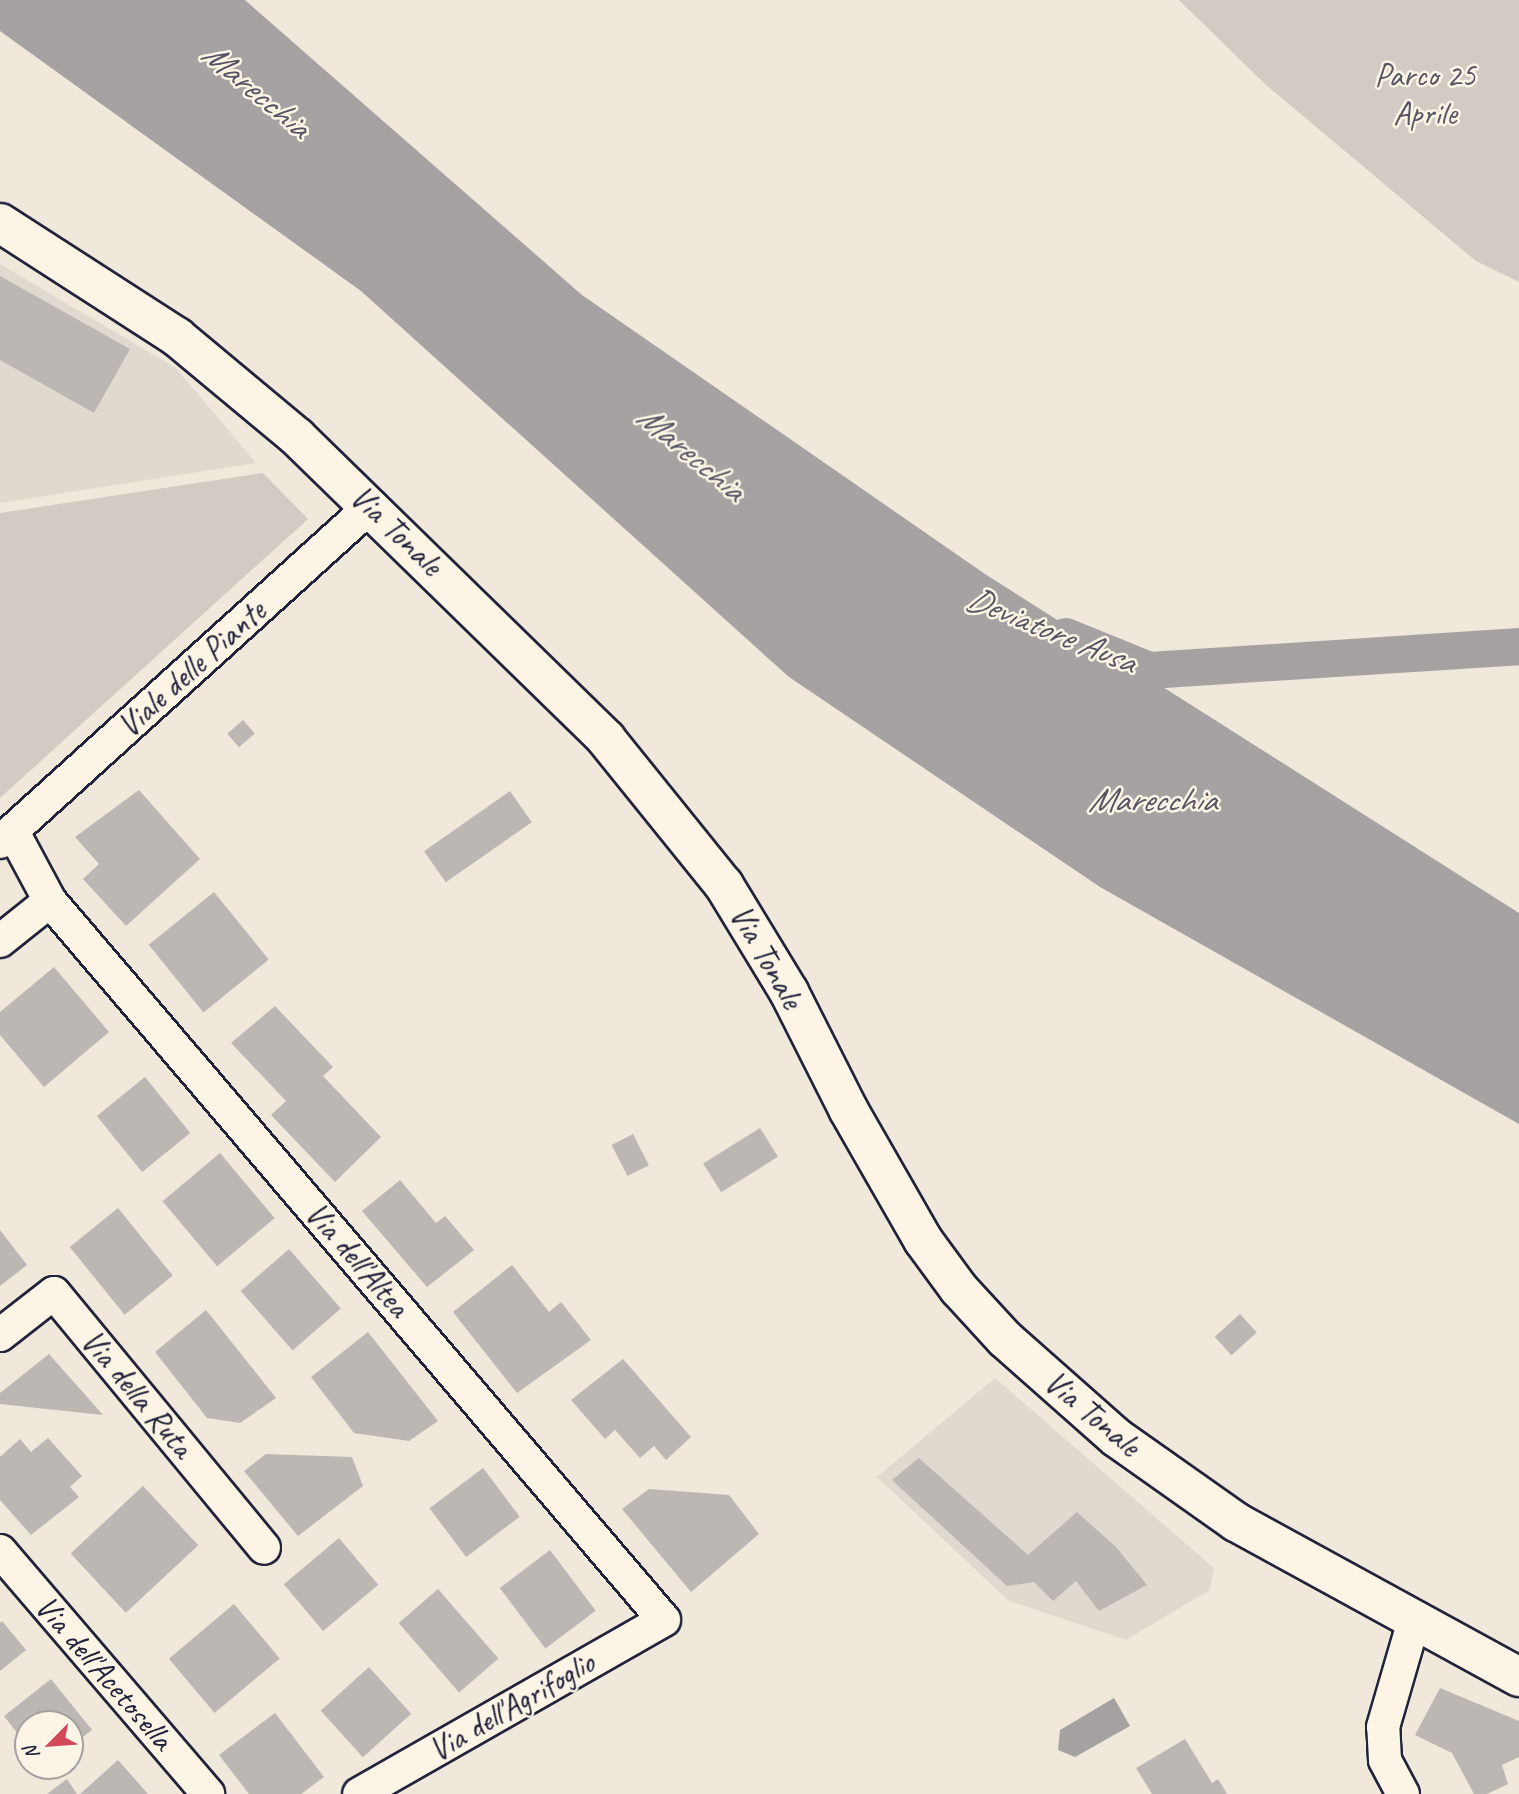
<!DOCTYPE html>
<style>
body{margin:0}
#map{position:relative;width:1519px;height:1794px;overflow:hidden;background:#efe8db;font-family:Caveat,sans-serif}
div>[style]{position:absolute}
.built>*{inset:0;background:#e0d9cf}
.green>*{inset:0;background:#d1cbc3}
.water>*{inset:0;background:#a6a2a2}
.canal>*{height:37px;margin:-18.5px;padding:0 18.5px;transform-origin:18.5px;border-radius:18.5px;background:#a6a2a2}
.building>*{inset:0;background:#bcb7b3;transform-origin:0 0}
.roads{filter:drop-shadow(2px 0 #22223b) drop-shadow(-2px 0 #22223b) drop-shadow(0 2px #22223b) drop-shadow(0 -2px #22223b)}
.minor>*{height:32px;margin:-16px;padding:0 16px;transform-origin:16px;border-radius:16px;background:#fcf5e5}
.tertiary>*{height:38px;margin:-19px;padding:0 19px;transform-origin:19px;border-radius:19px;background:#fcf5e5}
span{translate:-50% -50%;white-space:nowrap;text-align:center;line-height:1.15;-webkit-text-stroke:5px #fcf5e5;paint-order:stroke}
.park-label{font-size:33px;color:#575564}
.street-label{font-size:33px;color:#22223b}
.water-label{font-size:35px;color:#575564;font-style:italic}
.north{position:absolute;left:14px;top:1710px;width:70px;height:70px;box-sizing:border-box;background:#fcf5e5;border:2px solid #a5a1a1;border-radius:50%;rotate:245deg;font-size:19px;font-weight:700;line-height:28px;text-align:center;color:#22223b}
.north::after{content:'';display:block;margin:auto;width:24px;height:32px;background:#d1495b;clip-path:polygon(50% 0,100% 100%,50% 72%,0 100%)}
</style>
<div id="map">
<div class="built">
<i style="clip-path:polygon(0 264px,176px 368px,256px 463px,0 503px)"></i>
<i style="clip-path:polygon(995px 1378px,1214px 1568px,1210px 1590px,1126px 1640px,1009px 1601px,877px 1477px)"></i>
</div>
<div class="green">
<i style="clip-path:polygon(1179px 0,1519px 0,1519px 282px,1476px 261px,1265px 84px)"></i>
<i style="clip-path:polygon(263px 473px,308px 519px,0 798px,0 513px)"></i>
</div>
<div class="water">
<i style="clip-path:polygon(0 0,245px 0,582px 295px,985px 574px,1519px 913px,1519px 1124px,1100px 887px,789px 677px,361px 291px,0 31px)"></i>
<i style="clip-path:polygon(1114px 1698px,1130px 1726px,1075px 1757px,1058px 1750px,1060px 1730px)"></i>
</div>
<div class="canal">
<i style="left:1065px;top:636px;width:91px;rotate:22deg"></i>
<i style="left:1149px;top:670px;width:371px;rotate:-3.7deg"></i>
</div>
<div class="building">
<i style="clip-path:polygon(0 276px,130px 349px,94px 413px,0 360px)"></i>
<i style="left:243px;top:720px;width:18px;height:21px;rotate:49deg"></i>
<i style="clip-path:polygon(139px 790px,200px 859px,126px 926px,83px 879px,99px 864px,75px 837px)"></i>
<i style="left:510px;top:791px;width:38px;height:105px;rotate:55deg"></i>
<i style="left:214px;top:892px;width:87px;height:84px;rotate:51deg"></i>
<i style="clip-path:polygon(54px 967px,109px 1032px,44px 1087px,0 1035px,0 1012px)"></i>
<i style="clip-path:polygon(275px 1006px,333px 1067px,323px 1076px,381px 1137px,335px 1182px,271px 1115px,286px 1101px,231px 1043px)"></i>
<i style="left:145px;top:1077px;width:72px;height:62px;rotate:51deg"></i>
<i style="left:760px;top:1128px;width:34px;height:67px;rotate:58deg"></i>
<i style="left:633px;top:1134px;width:35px;height:24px;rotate:63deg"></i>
<i style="left:220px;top:1153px;width:85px;height:75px;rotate:50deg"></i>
<i style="clip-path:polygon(400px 1180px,436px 1223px,445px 1216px,474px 1250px,427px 1287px,362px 1211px)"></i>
<i style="left:118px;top:1208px;width:87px;height:62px;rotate:51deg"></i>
<i style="clip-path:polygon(0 1230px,27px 1265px,0 1286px)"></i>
<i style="left:289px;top:1249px;width:79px;height:64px;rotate:49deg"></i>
<i style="clip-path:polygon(512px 1265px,549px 1312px,561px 1302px,591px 1340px,517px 1393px,453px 1312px)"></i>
<i style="clip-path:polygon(206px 1310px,276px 1398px,240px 1423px,207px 1418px,155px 1352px)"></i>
<i style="left:1240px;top:1314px;width:25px;height:34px;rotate:48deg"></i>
<i style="clip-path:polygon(368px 1332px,438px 1421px,409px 1441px,354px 1433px,311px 1377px)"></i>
<i style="clip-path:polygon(49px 1354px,103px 1415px,0 1404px,0 1393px)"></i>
<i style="clip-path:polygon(623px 1359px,691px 1437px,666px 1460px,654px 1446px,640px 1458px,615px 1430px,605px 1439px,571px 1400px)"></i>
<i style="clip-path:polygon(48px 1438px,82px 1476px,70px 1487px,79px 1497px,31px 1535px,0 1500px,0 1457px,20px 1439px,31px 1452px)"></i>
<i style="clip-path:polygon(266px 1454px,352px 1457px,363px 1486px,298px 1536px,244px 1471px)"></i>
<i style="clip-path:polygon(919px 1458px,1028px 1555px,1077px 1512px,1116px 1547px,1147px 1585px,1099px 1611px,1076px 1581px,1053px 1601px,1034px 1582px,1007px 1586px,892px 1480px)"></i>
<i style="left:483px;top:1468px;width:61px;height:67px;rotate:53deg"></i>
<i style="left:143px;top:1486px;width:81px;height:99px;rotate:47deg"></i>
<i style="clip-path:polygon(649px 1489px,729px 1495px,759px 1534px,691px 1592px,622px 1509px)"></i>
<i style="left:339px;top:1538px;width:61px;height:72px;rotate:50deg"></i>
<i style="left:550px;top:1550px;width:76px;height:63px;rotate:53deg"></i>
<i style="left:438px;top:1589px;width:92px;height:52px;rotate:49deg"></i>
<i style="left:234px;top:1604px;width:71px;height:85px;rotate:50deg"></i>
<i style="clip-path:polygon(2px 1621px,26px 1650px,0 1671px,0 1623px)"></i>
<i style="left:369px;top:1667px;width:63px;height:65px;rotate:48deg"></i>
<i style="clip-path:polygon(51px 1679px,92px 1730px,70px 1747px,70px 1724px,28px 1724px,28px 1747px,4px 1716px)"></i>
<i style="clip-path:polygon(1440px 1688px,1519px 1721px,1519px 1757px,1502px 1765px,1508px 1784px,1487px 1794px,1474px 1794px,1452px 1753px,1415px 1735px)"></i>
<i style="clip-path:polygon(275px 1713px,324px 1777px,301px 1794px,249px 1794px,219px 1755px)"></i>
<i style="clip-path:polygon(1185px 1739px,1212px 1783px,1218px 1779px,1227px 1794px,1152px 1794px,1136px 1768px)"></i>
<i style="clip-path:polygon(118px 1760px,148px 1794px,80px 1794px)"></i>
<i style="clip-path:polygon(67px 1779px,77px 1794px,47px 1794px)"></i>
</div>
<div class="roads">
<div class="minor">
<i style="left:13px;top:832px;width:78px;rotate:61.8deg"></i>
<i style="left:50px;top:901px;width:945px;rotate:49.5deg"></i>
<i style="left:664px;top:1620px;width:351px;rotate:150.3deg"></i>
<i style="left:0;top:842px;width:501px;rotate:-42.17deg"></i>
<i style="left:0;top:941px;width:64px;rotate:-38.7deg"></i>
<i style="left:0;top:1335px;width:68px;rotate:-37.9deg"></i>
<i style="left:54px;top:1293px;width:330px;rotate:50.5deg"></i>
<i style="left:0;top:1551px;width:320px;rotate:49.4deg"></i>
<i style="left:1403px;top:1794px;width:38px;rotate:-118deg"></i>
<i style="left:1385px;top:1760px;width:33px;rotate:-93deg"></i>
<i style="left:1383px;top:1727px;width:111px;rotate:-73.8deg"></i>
</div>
<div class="tertiary">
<i style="left:0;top:223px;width:211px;rotate:32.8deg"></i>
<i style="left:177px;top:337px;width:156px;rotate:39.8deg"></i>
<i style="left:297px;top:437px;width:432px;rotate:44.3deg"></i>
<i style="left:606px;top:739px;width:188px;rotate:51.1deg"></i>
<i style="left:724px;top:885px;width:125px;rotate:58.7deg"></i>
<i style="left:789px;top:992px;width:131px;rotate:63.2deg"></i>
<i style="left:848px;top:1109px;width:151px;rotate:60.2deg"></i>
<i style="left:923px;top:1240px;width:61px;rotate:53.7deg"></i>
<i style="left:959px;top:1289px;width:68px;rotate:47.4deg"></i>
<i style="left:1005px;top:1339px;width:149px;rotate:41.5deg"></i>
<i style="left:1117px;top:1438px;width:146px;rotate:35.2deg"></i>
<i style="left:1236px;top:1522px;width:323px;rotate:28.7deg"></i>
</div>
</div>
<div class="park-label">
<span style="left:1425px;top:95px">Parco 25<br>Aprile</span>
</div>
<div class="street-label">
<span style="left:396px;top:531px;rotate:44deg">Via Tonale</span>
<span style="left:192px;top:669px;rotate:-42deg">Viale delle Piante</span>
<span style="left:766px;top:957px;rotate:60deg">Via Tonale</span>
<span style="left:357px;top:1260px;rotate:49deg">Via dell'Altea</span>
<span style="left:137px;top:1394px;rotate:50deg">Via della Ruta</span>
<span style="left:1092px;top:1414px;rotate:40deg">Via Tonale</span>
<span style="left:104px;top:1673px;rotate:49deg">Via dell'Acetosella</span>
<span style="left:512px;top:1707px;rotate:-30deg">Via dell'Agrifoglio</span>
</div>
<div class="water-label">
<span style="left:256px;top:90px;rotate:40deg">Marecchia</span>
<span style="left:691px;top:453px;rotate:40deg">Marecchia</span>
<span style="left:1051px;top:630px;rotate:22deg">Deviatore Ausa</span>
<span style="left:1152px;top:800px">Marecchia</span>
</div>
<div class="north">N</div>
</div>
